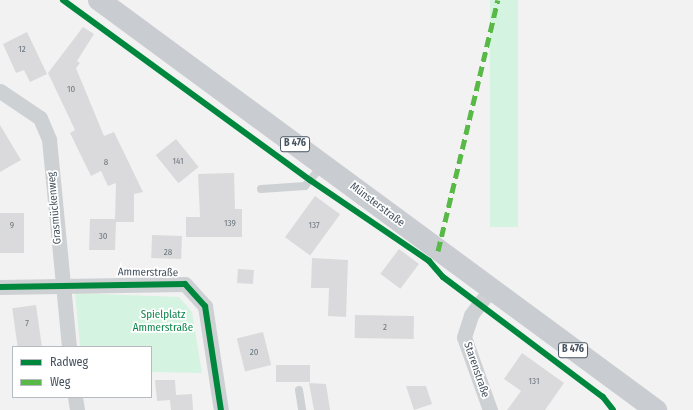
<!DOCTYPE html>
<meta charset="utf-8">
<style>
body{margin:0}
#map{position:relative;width:693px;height:410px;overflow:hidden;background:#f3f2f2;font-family:"Fira Sans Condensed",sans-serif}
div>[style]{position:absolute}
.green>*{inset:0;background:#d5f3e1;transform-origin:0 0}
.building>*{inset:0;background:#dadadc;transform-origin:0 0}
.service>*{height:8px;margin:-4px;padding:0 4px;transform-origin:4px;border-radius:4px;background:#ced1d3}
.minor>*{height:15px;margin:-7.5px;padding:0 7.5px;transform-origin:7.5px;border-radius:7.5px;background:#ced1d3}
.primary>*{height:22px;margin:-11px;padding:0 11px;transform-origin:11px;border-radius:11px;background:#c9cdd1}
.quiet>*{height:5px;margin-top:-2.5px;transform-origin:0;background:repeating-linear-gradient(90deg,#58b947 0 10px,transparent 0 15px)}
.cycleway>*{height:6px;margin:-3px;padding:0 3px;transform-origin:3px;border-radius:3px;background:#00873e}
span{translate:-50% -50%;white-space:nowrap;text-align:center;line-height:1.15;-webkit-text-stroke:3.5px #fff;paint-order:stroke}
.number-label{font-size:9px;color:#6d7781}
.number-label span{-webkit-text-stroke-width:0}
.shield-label span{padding:1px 3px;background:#fff;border:1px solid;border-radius:3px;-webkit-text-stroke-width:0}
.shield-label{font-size:10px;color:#475461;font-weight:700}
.street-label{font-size:11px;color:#475461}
.park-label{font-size:11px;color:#0e864c}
.legend{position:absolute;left:12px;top:346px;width:140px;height:52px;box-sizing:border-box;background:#fff;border:1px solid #b5bbc0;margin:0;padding:5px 7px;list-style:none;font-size:12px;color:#475461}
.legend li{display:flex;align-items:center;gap:8px;height:20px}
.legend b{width:20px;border:1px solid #b5bbc0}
</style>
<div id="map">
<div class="green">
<i style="left:490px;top:0;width:28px;height:227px"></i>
<i style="clip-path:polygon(75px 293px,179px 297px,192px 312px,202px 373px,151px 372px,151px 347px,80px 347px)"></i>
</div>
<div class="building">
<i style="clip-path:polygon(83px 27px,94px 34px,77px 61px,80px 63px,76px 68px,104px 136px,114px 132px,143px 192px,134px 194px,134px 222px,116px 222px,115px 250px,89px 250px,90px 219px,115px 219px,116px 183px,108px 186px,101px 171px,91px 176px,70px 133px,75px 130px,48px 73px)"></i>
<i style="clip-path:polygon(27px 32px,47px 74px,30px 82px,24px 70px,16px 73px,3px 44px)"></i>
<i style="clip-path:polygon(0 125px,21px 160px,0 172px)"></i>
<i style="left:176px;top:139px;width:36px;height:26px;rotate:51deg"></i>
<i style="clip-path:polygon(234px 173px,235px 209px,242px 209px,242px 237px,186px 237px,186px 217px,200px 217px,198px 174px)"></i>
<i style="left:315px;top:196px;width:31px;height:51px;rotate:36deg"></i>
<i style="left:0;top:213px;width:24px;height:40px"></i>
<i style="left:152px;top:235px;width:30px;height:23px;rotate:2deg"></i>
<i style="left:399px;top:249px;width:25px;height:31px;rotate:37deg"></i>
<i style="clip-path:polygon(312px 258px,348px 260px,346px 317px,328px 316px,329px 288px,311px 288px)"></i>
<i style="left:238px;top:269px;width:16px;height:14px;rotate:4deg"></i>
<i style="left:36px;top:305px;width:42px;height:24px;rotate:82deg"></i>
<i style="left:355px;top:315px;width:59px;height:23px;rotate:1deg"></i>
<i style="left:263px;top:332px;width:34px;height:27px;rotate:76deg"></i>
<i style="clip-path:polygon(522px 353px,564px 383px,545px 410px,507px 410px,521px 391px,504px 379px)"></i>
<i style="left:276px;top:365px;width:34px;height:17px"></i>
<i style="clip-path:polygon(155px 380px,175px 380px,176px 395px,192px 394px,193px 410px,171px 410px,170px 400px,157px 401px)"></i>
<i style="clip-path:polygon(309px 383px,326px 384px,330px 410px,314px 410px)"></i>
<i style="clip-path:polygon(406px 386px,426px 386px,432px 404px,414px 410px)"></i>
</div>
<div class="service">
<i style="left:261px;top:189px;width:44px;rotate:-3.9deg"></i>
<i style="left:305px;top:186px;width:26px;rotate:-50deg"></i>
<i style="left:299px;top:390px;width:20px;rotate:81deg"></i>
</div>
<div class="minor">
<i style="left:0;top:91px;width:48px;rotate:34deg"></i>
<i style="left:40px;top:118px;width:23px;rotate:67deg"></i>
<i style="left:49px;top:139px;width:209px;rotate:84.5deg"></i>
<i style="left:0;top:287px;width:185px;rotate:-0.9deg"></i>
<i style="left:185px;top:284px;width:30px;rotate:48deg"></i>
<i style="left:205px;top:306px;width:105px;rotate:81.3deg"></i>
<i style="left:75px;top:397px;width:13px;rotate:81deg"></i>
<i style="left:490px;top:410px;width:77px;rotate:-109.6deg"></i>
<i style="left:464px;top:337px;width:23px;rotate:-72deg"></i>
<i style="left:471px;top:315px;width:31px;rotate:-53deg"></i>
</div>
<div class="primary">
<i style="left:99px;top:0;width:692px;rotate:36.36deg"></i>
</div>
<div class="quiet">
<i style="left:438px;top:251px;width:258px;rotate:-76.6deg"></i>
</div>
<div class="cycleway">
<i style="left:63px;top:0;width:306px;rotate:36.1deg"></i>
<i style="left:310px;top:180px;width:144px;rotate:34.2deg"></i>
<i style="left:429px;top:261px;width:21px;rotate:49deg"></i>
<i style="left:443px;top:277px;width:200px;rotate:36.9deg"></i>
<i style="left:603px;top:397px;width:16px;rotate:52deg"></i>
<i style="left:0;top:287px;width:185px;rotate:-0.9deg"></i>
<i style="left:185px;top:284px;width:30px;rotate:48deg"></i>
<i style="left:205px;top:306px;width:105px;rotate:81.3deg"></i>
</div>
<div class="number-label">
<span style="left:22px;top:49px">12</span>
<span style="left:71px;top:89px">10</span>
<span style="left:178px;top:161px">141</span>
<span style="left:106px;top:162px">8</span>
<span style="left:230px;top:223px">139</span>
<span style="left:12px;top:225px">9</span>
<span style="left:314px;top:225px">137</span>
<span style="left:103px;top:236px">30</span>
<span style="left:168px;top:252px">28</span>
<span style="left:27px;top:323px">7</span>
<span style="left:385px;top:327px">2</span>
<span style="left:254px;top:352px">20</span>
<span style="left:534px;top:381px">131</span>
</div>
<div class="shield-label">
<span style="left:295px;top:144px">B 476</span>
<span style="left:573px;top:350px">B 476</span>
</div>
<div class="street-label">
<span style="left:377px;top:205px;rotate:37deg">Münsterstraße</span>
<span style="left:55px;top:208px;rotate:-95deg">Grasmückenweg</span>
<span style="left:148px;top:273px;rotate:1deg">Ammerstraße</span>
<span style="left:476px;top:370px;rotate:71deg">Starenstraße</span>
</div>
<div class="park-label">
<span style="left:163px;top:322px">Spielplatz<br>Ammerstraße</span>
</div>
<ul class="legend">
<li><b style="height:5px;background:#00873e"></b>Radweg</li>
<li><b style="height:5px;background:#58b947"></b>Weg</li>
</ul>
</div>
